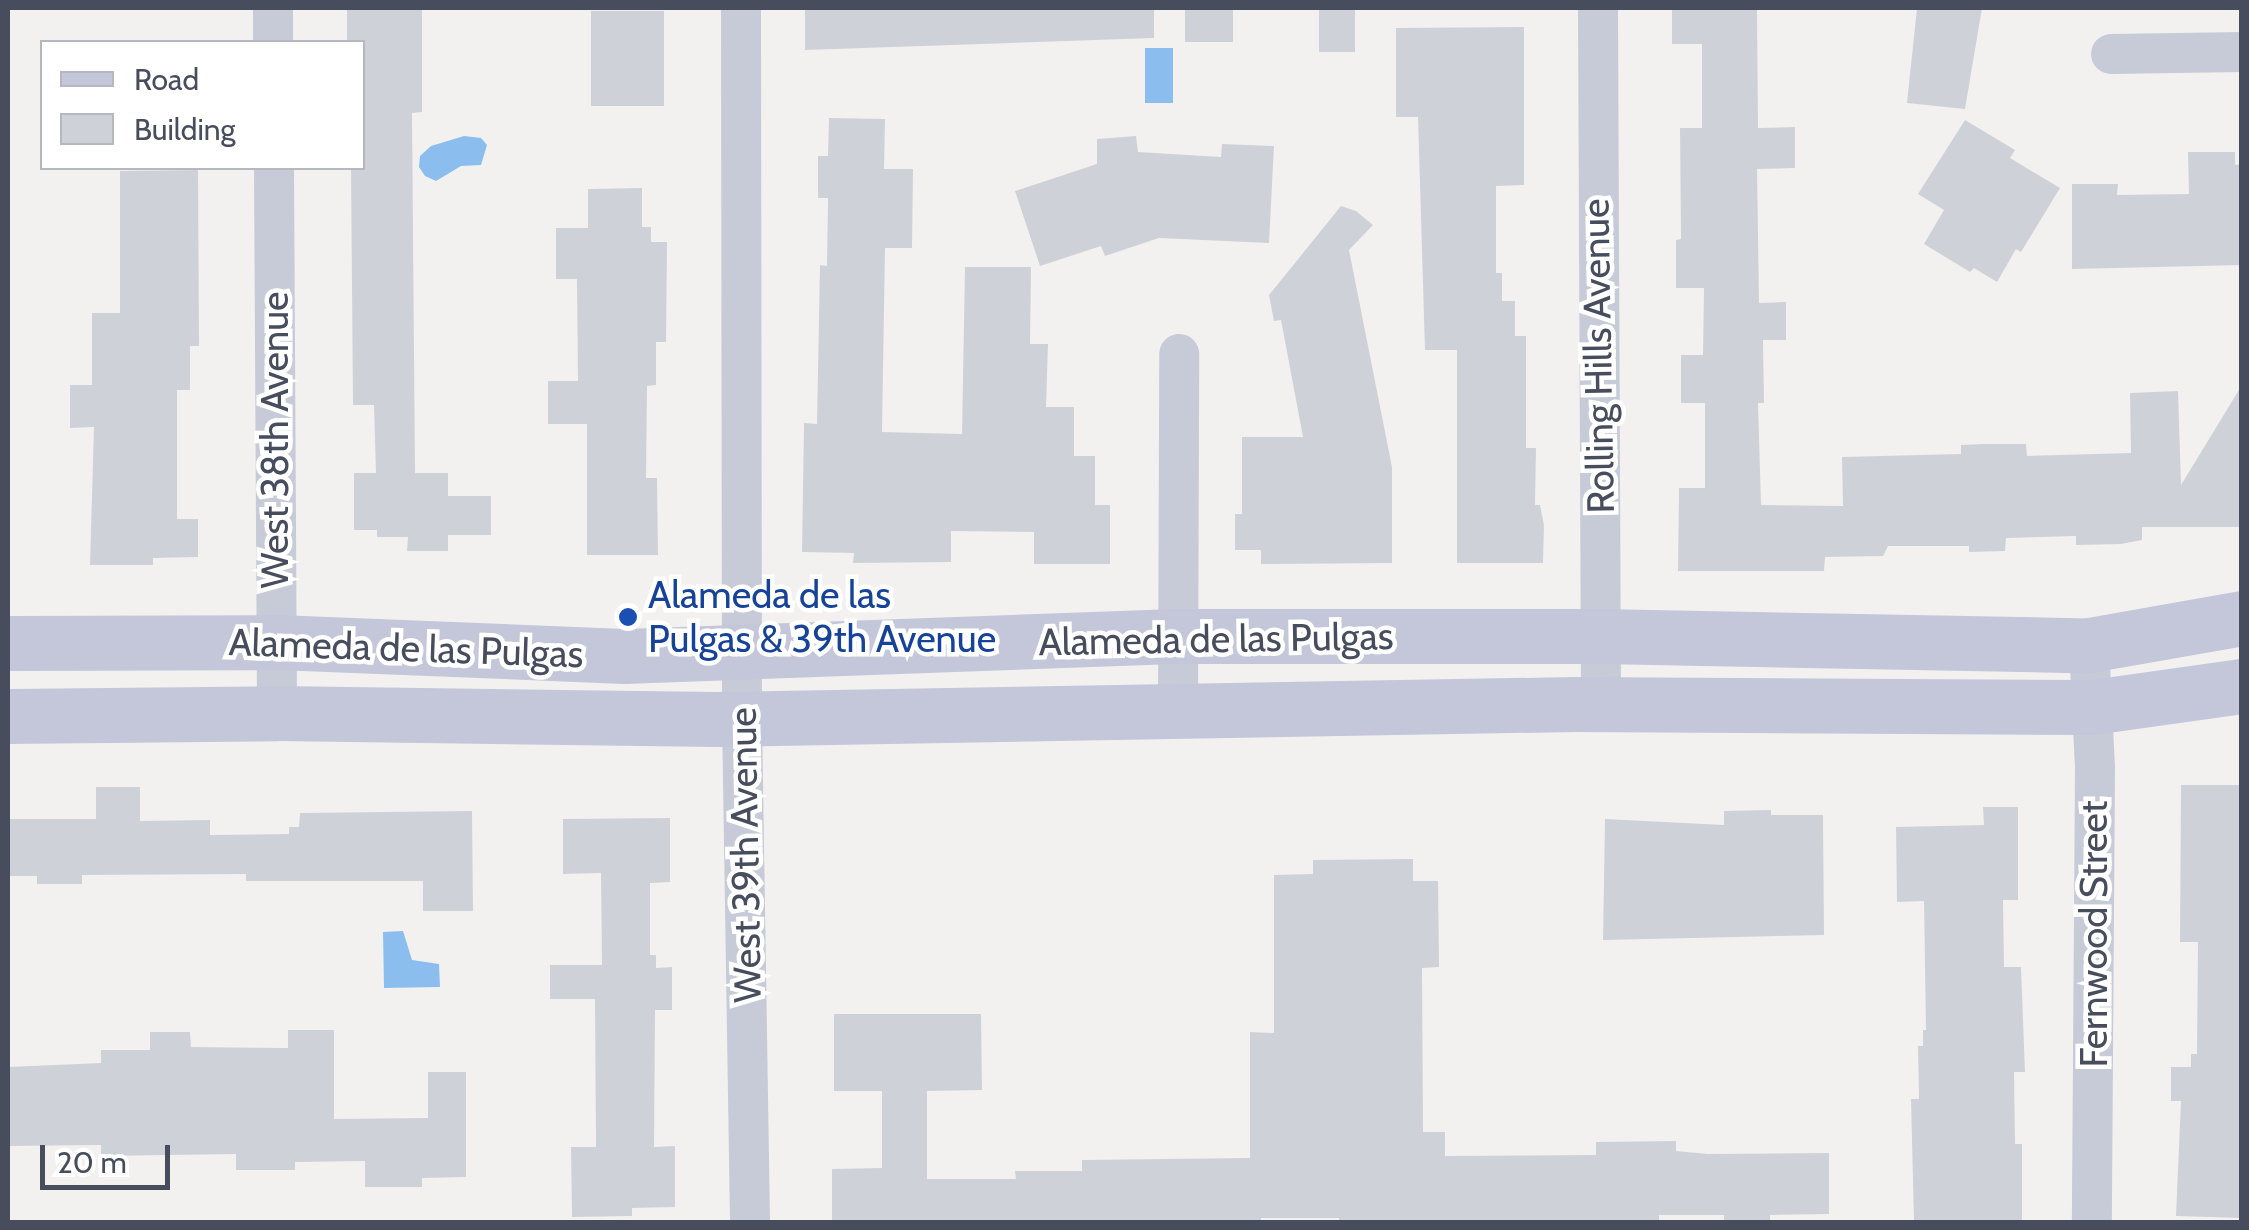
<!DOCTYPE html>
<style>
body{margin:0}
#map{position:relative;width:2249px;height:1230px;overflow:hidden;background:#f3f1f0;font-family:Cabin,sans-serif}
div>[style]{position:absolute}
.water>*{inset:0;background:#8bbeee;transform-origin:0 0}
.building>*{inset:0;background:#cfd1d8;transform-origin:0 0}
.street>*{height:40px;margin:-20px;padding:0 20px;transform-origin:20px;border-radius:20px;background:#c7cbd8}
.secondary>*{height:55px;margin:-27.5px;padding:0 27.5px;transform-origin:27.5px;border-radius:27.5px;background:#c3c7d9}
.dots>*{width:28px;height:28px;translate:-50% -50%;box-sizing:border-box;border:5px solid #fff;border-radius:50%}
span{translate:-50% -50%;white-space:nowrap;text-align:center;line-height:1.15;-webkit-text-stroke:9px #fff;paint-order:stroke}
.street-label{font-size:38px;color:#484d5e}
.transit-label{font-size:38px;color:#164399}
.left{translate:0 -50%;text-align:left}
.frame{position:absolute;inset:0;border:10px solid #484d5e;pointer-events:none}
.legend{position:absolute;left:40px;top:40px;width:325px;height:130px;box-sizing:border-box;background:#fff;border:2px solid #b6b8bf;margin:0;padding:12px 18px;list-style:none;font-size:30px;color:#484d5e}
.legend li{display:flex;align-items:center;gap:20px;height:50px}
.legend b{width:50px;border:2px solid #b6b8bf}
.scale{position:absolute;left:40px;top:1145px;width:130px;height:45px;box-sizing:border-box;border:5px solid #484d5e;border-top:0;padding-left:12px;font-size:30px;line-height:35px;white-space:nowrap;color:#484d5e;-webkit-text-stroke:8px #fff;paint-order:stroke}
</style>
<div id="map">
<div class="water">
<i style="left:1145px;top:48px;width:28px;height:55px"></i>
<i style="clip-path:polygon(464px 136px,481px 138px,487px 145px,481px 165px,461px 166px,436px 181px,425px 176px,419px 167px,420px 156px,431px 146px)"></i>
<i style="clip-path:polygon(403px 931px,412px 960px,439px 964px,440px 987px,384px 988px,383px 932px)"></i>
</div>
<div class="building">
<i style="clip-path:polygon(347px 8px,422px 8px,422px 112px,412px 113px,415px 473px,448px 473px,448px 496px,491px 496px,491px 535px,448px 535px,448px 551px,407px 551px,408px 537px,377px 537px,377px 530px,354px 530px,354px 473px,376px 473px,374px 405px,353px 405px,351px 168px,362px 168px,362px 42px,347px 42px)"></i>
<i style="clip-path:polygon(805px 8px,1154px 8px,1154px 38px,805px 50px)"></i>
<i style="left:1185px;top:8px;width:48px;height:34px"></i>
<i style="left:1319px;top:8px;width:36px;height:44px"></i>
<i style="clip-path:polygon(1672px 8px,1757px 8px,1758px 128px,1795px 127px,1795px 168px,1757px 169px,1759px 303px,1786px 302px,1786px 340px,1763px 340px,1764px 403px,1758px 403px,1761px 505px,1843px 506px,1842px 457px,1961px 454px,1961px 445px,1984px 444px,2026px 444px,2027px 456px,2131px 453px,2130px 393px,2178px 391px,2181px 485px,2242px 385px,2239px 527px,2142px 527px,2142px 540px,2121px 544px,2076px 545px,2076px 536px,2006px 538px,2005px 551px,1969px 552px,1969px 546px,1888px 546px,1883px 556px,1825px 557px,1824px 571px,1678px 571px,1679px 488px,1705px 488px,1705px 403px,1681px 403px,1681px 355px,1703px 355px,1704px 288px,1676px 288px,1676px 240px,1681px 239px,1680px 128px,1702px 128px,1702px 44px,1672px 44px)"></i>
<i style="clip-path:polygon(1917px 8px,1982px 8px,1965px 109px,1907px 103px)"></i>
<i style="left:591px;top:11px;width:73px;height:95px"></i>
<i style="clip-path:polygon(1524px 27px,1524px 185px,1496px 186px,1496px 273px,1502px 273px,1502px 301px,1515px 301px,1515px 336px,1526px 336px,1526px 448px,1536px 448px,1535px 505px,1540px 505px,1544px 525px,1543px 563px,1457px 563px,1457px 350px,1425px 350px,1418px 117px,1396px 117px,1396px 28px)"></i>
<i style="clip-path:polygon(829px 118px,885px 119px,884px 169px,913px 169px,912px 248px,885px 248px,882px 432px,962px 434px,965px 267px,1031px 267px,1030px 344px,1048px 344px,1046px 407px,1074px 407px,1074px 456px,1095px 456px,1095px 505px,1110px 505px,1110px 564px,1034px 564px,1034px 532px,951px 531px,951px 562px,853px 563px,854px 553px,802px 552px,804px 423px,817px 424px,820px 265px,827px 266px,828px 198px,818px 198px,818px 156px,828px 156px)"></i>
<i style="clip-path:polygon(1965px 120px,2015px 150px,2010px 158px,2060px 188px,2021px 252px,2016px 249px,1997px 282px,1974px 268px,1970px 272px,1924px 244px,1944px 210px,1918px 194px)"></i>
<i style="clip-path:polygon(1136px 136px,1138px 152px,1221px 157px,1222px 144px,1274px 146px,1269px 243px,1159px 238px,1105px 256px,1101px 246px,1040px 266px,1015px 191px,1097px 164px,1097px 139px)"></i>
<i style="clip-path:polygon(2188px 152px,2235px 152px,2235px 165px,2242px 164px,2242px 265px,2072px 269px,2072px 184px,2118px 184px,2117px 195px,2189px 194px)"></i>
<i style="clip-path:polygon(198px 170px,199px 346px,190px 346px,190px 390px,177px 390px,177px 519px,198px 519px,198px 557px,153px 558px,153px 565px,90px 565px,94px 427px,70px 428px,70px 385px,92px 385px,92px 313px,120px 313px,120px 171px)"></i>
<i style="clip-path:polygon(642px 188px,642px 227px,651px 227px,651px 242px,667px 242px,666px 342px,656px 342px,656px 385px,647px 386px,646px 478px,657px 478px,658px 555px,587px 555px,587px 424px,548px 424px,548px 381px,578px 381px,577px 279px,556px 279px,556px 228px,588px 228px,588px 189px)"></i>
<i style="clip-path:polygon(1341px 206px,1356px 211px,1373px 225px,1349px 250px,1392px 467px,1392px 563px,1261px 564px,1261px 550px,1235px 550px,1235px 514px,1242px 514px,1242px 437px,1303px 437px,1281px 320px,1274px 321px,1269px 295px)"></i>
<i style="clip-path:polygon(2181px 785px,2242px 785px,2242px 1218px,2176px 1216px,2181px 1101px,2171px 1101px,2171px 1067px,2191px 1067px,2191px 1054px,2197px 1054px,2198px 942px,2180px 942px)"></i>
<i style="clip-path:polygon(96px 787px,140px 787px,140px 821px,210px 820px,210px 835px,289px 834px,289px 827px,299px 827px,300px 813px,472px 811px,473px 911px,423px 911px,423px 881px,246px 881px,246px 874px,82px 875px,82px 884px,37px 884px,37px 876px,8px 876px,8px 819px,96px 819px)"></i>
<i style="clip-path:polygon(1983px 807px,2018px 807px,2018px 900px,2003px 900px,2004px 967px,2021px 967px,2025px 1072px,2014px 1072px,2015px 1144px,2022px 1144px,2022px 1222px,1914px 1222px,1911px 1099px,1919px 1099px,1918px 1046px,1923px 1046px,1923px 1030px,1926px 1030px,1924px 901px,1897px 902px,1896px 827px,1984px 825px)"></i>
<i style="clip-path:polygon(1771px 810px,1771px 815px,1823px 815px,1824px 935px,1603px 940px,1605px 819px,1724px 825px,1724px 811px)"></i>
<i style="clip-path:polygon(670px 818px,670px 882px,650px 883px,650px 955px,656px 955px,656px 968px,672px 967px,672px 1010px,655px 1010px,654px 1147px,675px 1146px,675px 1207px,632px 1208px,632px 1216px,572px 1217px,571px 1147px,596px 1147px,595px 999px,550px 999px,550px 965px,602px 965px,601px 873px,563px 874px,563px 819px)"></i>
<i style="clip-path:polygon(1413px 859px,1413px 881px,1438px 881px,1439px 967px,1422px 968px,1423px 1132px,1445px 1132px,1445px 1156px,1596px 1155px,1596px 1142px,1676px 1141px,1676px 1151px,1708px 1154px,1829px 1153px,1829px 1214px,1770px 1215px,1770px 1222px,1724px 1222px,1724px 1215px,1659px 1215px,1659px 1222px,1339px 1222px,1339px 1218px,1261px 1218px,1261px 1222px,832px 1221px,832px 1169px,882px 1168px,882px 1091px,834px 1091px,834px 1014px,981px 1014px,982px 1090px,927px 1091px,927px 1179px,1016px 1179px,1015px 1171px,1082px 1171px,1082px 1160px,1250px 1158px,1250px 1032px,1274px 1033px,1274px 875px,1313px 874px,1313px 860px)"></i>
<i style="clip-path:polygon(288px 1030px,334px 1030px,334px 1119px,428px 1118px,428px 1072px,466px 1072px,466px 1177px,422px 1178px,422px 1187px,365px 1187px,365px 1161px,295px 1162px,295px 1170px,236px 1170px,236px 1154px,101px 1156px,101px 1145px,8px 1146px,8px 1067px,101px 1063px,101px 1050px,150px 1050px,150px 1032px,190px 1032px,191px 1047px,288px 1048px)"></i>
</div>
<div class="street">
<i style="left:273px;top:8px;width:34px;rotate:90deg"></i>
<i style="left:741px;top:8px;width:710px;rotate:89.92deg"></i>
<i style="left:742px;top:718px;width:504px;rotate:89.09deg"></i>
<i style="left:1598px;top:8px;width:696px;rotate:89.75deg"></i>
<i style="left:2111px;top:54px;width:131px;rotate:-0.9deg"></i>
<i style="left:274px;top:168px;width:545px;rotate:89.68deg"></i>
<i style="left:2089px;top:645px;width:124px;rotate:87.2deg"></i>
<i style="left:2095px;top:769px;width:453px;rotate:90.4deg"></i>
<i style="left:1178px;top:708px;width:354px;rotate:-89.8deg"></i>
</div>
<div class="secondary">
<i style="left:8px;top:643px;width:269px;rotate:-0.2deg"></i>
<i style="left:277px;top:642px;width:347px;rotate:2.3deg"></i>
<i style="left:624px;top:656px;width:551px;rotate:-2.08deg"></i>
<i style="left:1175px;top:636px;width:425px"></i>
<i style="left:1600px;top:636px;width:489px;rotate:1.1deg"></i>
<i style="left:2089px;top:645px;width:155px;rotate:-10deg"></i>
<i style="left:8px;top:716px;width:269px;rotate:-0.6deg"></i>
<i style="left:277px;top:713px;width:438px;rotate:0.8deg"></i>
<i style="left:715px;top:719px;width:860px;rotate:-1deg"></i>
<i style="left:1575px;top:704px;width:517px;rotate:0.33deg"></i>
<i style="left:2092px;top:707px;width:151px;rotate:-8deg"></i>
</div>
<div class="dots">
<i style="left:628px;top:617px;background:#1a4fb4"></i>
</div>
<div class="street-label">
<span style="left:1598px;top:356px;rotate:-91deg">Rolling Hills Avenue</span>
<span style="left:275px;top:440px;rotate:-90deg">West 38th Avenue</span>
<span style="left:1216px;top:639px;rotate:-1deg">Alameda de las Pulgas</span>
<span style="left:406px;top:648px;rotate:2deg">Alameda de las Pulgas</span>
<span style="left:745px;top:855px;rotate:-91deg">West 39th Avenue</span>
<span style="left:2094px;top:934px;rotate:-90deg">Fernwood Street</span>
</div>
<div class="transit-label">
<span class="left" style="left:648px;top:617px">Alameda de las<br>Pulgas &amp; 39th Avenue</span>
</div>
<div class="frame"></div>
<ul class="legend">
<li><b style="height:12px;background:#c3c7d9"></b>Road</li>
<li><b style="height:28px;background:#cfd1d8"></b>Building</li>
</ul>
<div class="scale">20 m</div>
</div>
